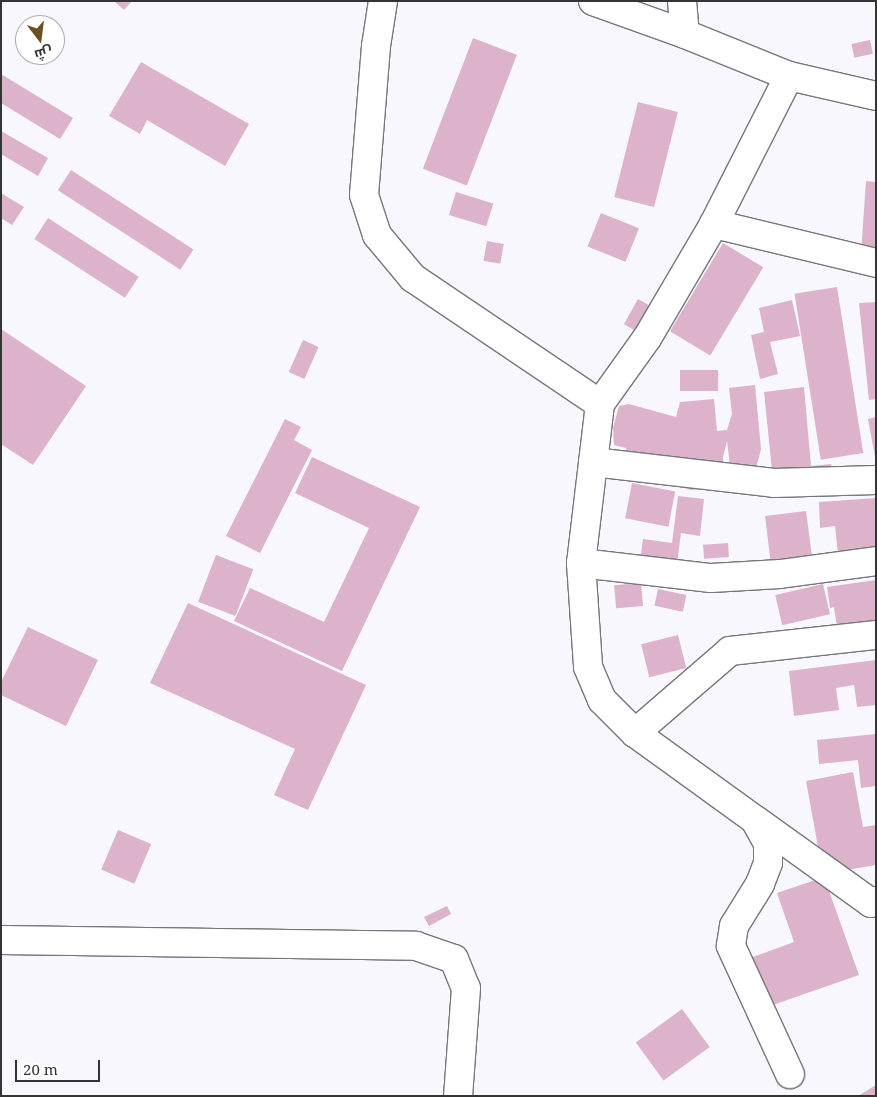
<!DOCTYPE html>
<meta charset="utf-8">
<style>
body{margin:0}
#map{position:relative;width:877px;height:1097px;overflow:hidden;background:#f8f7fd;font-family:"Noto Serif",Cairo,serif}
div>[style]{position:absolute}
.building>*{inset:0;background:#ddb3cb;transform-origin:0 0}
.roads{filter:drop-shadow(1px 0 #76767b) drop-shadow(-1px 0 #76767b) drop-shadow(0 1px #76767b) drop-shadow(0 -1px #76767b)}
.minor>*{height:28px;margin:-14px;padding:0 14px;transform-origin:14px;border-radius:14px;background:#fff}
span{translate:-50% -50%;white-space:nowrap;text-align:center;line-height:1.15;-webkit-text-stroke:4.5px #fff;paint-order:stroke}
.frame{position:absolute;inset:0;border:2px solid #343436;pointer-events:none}
.north{position:absolute;left:15px;top:15px;width:50px;height:50px;box-sizing:border-box;background:#fff;border:1px solid #aeaeaf;border-radius:50%;rotate:165deg;font-size:14px;font-weight:700;line-height:20px;text-align:center;color:#343436}
.north::after{content:'';display:block;margin:auto;width:18px;height:22px;background:#6c5023;clip-path:polygon(50% 0,100% 100%,50% 72%,0 100%)}
.scale{position:absolute;left:15px;top:1060px;width:85px;height:22px;box-sizing:border-box;border:2px solid #343436;border-top:0;padding-left:6px;font-size:15px;line-height:18px;white-space:nowrap;color:#343436;-webkit-text-stroke:4px #fff;paint-order:stroke}
</style>
<div id="map">
<div class="building">
<i style="clip-path:polygon(114px 1px,132px 1px,124px 10px)"></i>
<i style="left:473px;top:38px;width:47px;height:140px;rotate:21deg"></i>
<i style="left:870px;top:40px;width:14px;height:19px;rotate:78deg"></i>
<i style="clip-path:polygon(141px 62px,249px 124px,225px 166px,147px 120px,140px 134px,109px 116px)"></i>
<i style="clip-path:polygon(1px 74px,73px 118px,60px 139px,1px 103px)"></i>
<i style="left:638px;top:102px;width:41px;height:98px;rotate:14deg"></i>
<i style="clip-path:polygon(1px 131px,48px 158px,38px 176px,1px 154px)"></i>
<i style="left:71px;top:170px;width:146px;height:24px;rotate:33deg"></i>
<i style="clip-path:polygon(866px 181px,876px 182px,876px 269px,860px 267px)"></i>
<i style="left:456px;top:192px;width:39px;height:24px;rotate:17deg"></i>
<i style="clip-path:polygon(1px 193px,24px 207px,12px 225px,1px 218px)"></i>
<i style="left:601px;top:213px;width:41px;height:36px;rotate:22deg"></i>
<i style="left:48px;top:218px;width:108px;height:25px;rotate:33deg"></i>
<i style="left:487px;top:241px;width:17px;height:20px;rotate:10deg"></i>
<i style="left:723px;top:243px;width:47px;height:103px;rotate:31deg"></i>
<i style="left:837px;top:287px;width:168px;height:43px;rotate:81deg"></i>
<i style="left:638px;top:299px;width:23px;height:29px;rotate:29deg"></i>
<i style="clip-path:polygon(792px 300px,800px 336px,770px 342px,778px 374px,760px 379px,751px 335px,764px 332px,759px 308px)"></i>
<i style="clip-path:polygon(876px 302px,876px 399px,869px 400px,859px 303px)"></i>
<i style="clip-path:polygon(1px 329px,86px 386px,33px 465px,1px 444px)"></i>
<i style="left:303px;top:340px;width:17px;height:35px;rotate:24deg"></i>
<i style="left:680px;top:370px;width:38px;height:21px"></i>
<i style="clip-path:polygon(755px 385px,761px 449px,753px 480px,732px 483px,727px 441px,723px 457px,724px 470px,712px 488px,691px 490px,629px 473px,626px 448px,614px 445px,613px 428px,619px 406px,629px 404px,676px 417px,680px 402px,714px 399px,717px 431px,727px 430px,732px 414px,729px 388px)"></i>
<i style="clip-path:polygon(804px 387px,811px 466px,831px 464px,832px 475px,773px 480px,764px 392px)"></i>
<i style="clip-path:polygon(876px 417px,876px 457px,875px 457px,868px 419px)"></i>
<i style="clip-path:polygon(285px 419px,301px 427px,294px 440px,312px 450px,260px 553px,226px 536px)"></i>
<i style="clip-path:polygon(312px 457px,420px 507px,342px 671px,234px 621px,250px 588px,324px 622px,369px 528px,295px 493px)"></i>
<i style="left:632px;top:483px;width:44px;height:36px;rotate:11deg"></i>
<i style="clip-path:polygon(678px 496px,704px 499px,700px 536px,681px 533px,675px 580px,638px 575px,643px 539px,672px 543px)"></i>
<i style="clip-path:polygon(876px 498px,876px 551px,838px 554px,835px 526px,820px 528px,819px 502px)"></i>
<i style="clip-path:polygon(806px 511px,813px 564px,773px 581px,765px 516px)"></i>
<i style="left:728px;top:543px;width:14px;height:25px;rotate:86deg"></i>
<i style="left:216px;top:555px;width:40px;height:50px;rotate:21deg"></i>
<i style="clip-path:polygon(876px 580px,876px 635px,839px 640px,834px 607px,830px 608px,827px 587px)"></i>
<i style="left:641px;top:583px;width:23px;height:27px;rotate:85deg"></i>
<i style="left:823px;top:584px;width:31px;height:49px;rotate:77deg"></i>
<i style="left:658px;top:589px;width:29px;height:17px;rotate:12deg"></i>
<i style="clip-path:polygon(188px 603px,366px 685px,308px 810px,274px 795px,295px 749px,150px 683px)"></i>
<i style="clip-path:polygon(28px 627px,98px 660px,66px 726px,1px 695px,1px 682px)"></i>
<i style="left:678px;top:635px;width:34px;height:38px;rotate:76deg"></i>
<i style="clip-path:polygon(876px 660px,876px 705px,857px 707px,854px 685px,836px 688px,839px 710px,794px 716px,789px 671px)"></i>
<i style="clip-path:polygon(876px 734px,876px 786px,861px 788px,858px 760px,819px 764px,817px 740px)"></i>
<i style="clip-path:polygon(853px 772px,863px 827px,876px 825px,876px 865px,823px 874px,806px 781px)"></i>
<i style="left:118px;top:830px;width:36px;height:43px;rotate:23deg"></i>
<i style="clip-path:polygon(824px 877px,859px 975px,767px 1007px,750px 958px,794px 942px,777px 893px)"></i>
<i style="clip-path:polygon(447px 906px,451px 914px,429px 926px,424px 917px)"></i>
<i style="left:682px;top:1009px;width:47px;height:57px;rotate:54deg"></i>
<i style="clip-path:polygon(876px 1085px,876px 1096px,858px 1096px)"></i>
</div>
<div class="roads">
<div class="minor">
<i style="left:383px;top:1px;width:46px;rotate:98.8deg"></i>
<i style="left:376px;top:46px;width:149px;rotate:94.6deg"></i>
<i style="left:364px;top:195px;width:42px;rotate:72deg"></i>
<i style="left:377px;top:235px;width:56px;rotate:50.1deg"></i>
<i style="left:413px;top:278px;width:225px;rotate:34deg"></i>
<i style="left:593px;top:1px;width:98px;rotate:19.7deg"></i>
<i style="left:685px;top:34px;width:112px;rotate:22deg"></i>
<i style="left:789px;top:76px;width:89px;rotate:12.9deg"></i>
<i style="left:682px;top:1px;width:33px;rotate:85deg"></i>
<i style="left:789px;top:76px;width:166px;rotate:116.9deg"></i>
<i style="left:714px;top:224px;width:132px;rotate:120.4deg"></i>
<i style="left:647px;top:338px;width:81px;rotate:125.5deg"></i>
<i style="left:600px;top:404px;width:160px;rotate:96.8deg"></i>
<i style="left:581px;top:563px;width:104px;rotate:86.1deg"></i>
<i style="left:588px;top:667px;width:36px;rotate:67deg"></i>
<i style="left:602px;top:700px;width:47px;rotate:45deg"></i>
<i style="left:635px;top:733px;width:148px;rotate:35.9deg"></i>
<i style="left:755px;top:820px;width:26px;rotate:61deg"></i>
<i style="left:768px;top:843px;width:20px;rotate:90deg"></i>
<i style="left:768px;top:863px;width:22px;rotate:111deg"></i>
<i style="left:760px;top:884px;width:49px;rotate:121.8deg"></i>
<i style="left:734px;top:926px;width:20px;rotate:99deg"></i>
<i style="left:731px;top:946px;width:141px;rotate:65.3deg"></i>
<i style="left:714px;top:224px;width:167px;rotate:13.5deg"></i>
<i style="left:593px;top:462px;width:182px;rotate:6.6deg"></i>
<i style="left:774px;top:483px;width:102px;rotate:-1.7deg"></i>
<i style="left:581px;top:563px;width:131px;rotate:6.6deg"></i>
<i style="left:711px;top:578px;width:69px;rotate:-3.3deg"></i>
<i style="left:780px;top:574px;width:97px;rotate:-7.7deg"></i>
<i style="left:635px;top:733px;width:125px;rotate:-40.8deg"></i>
<i style="left:730px;top:651px;width:147px;rotate:-6.3deg"></i>
<i style="left:757px;top:821px;width:140px;rotate:35.7deg"></i>
<i style="left:871px;top:903px;width:5px;rotate:-22deg"></i>
<i style="left:1px;top:940px;width:415px;rotate:0.8deg"></i>
<i style="left:416px;top:946px;width:40px;rotate:18.9deg"></i>
<i style="left:454px;top:959px;width:31px;rotate:68deg"></i>
<i style="left:466px;top:988px;width:108px;rotate:94.2deg"></i>
</div>
</div>
<div class="frame"></div>
<div class="north">ش</div>
<div class="scale">20 m</div>
</div>
